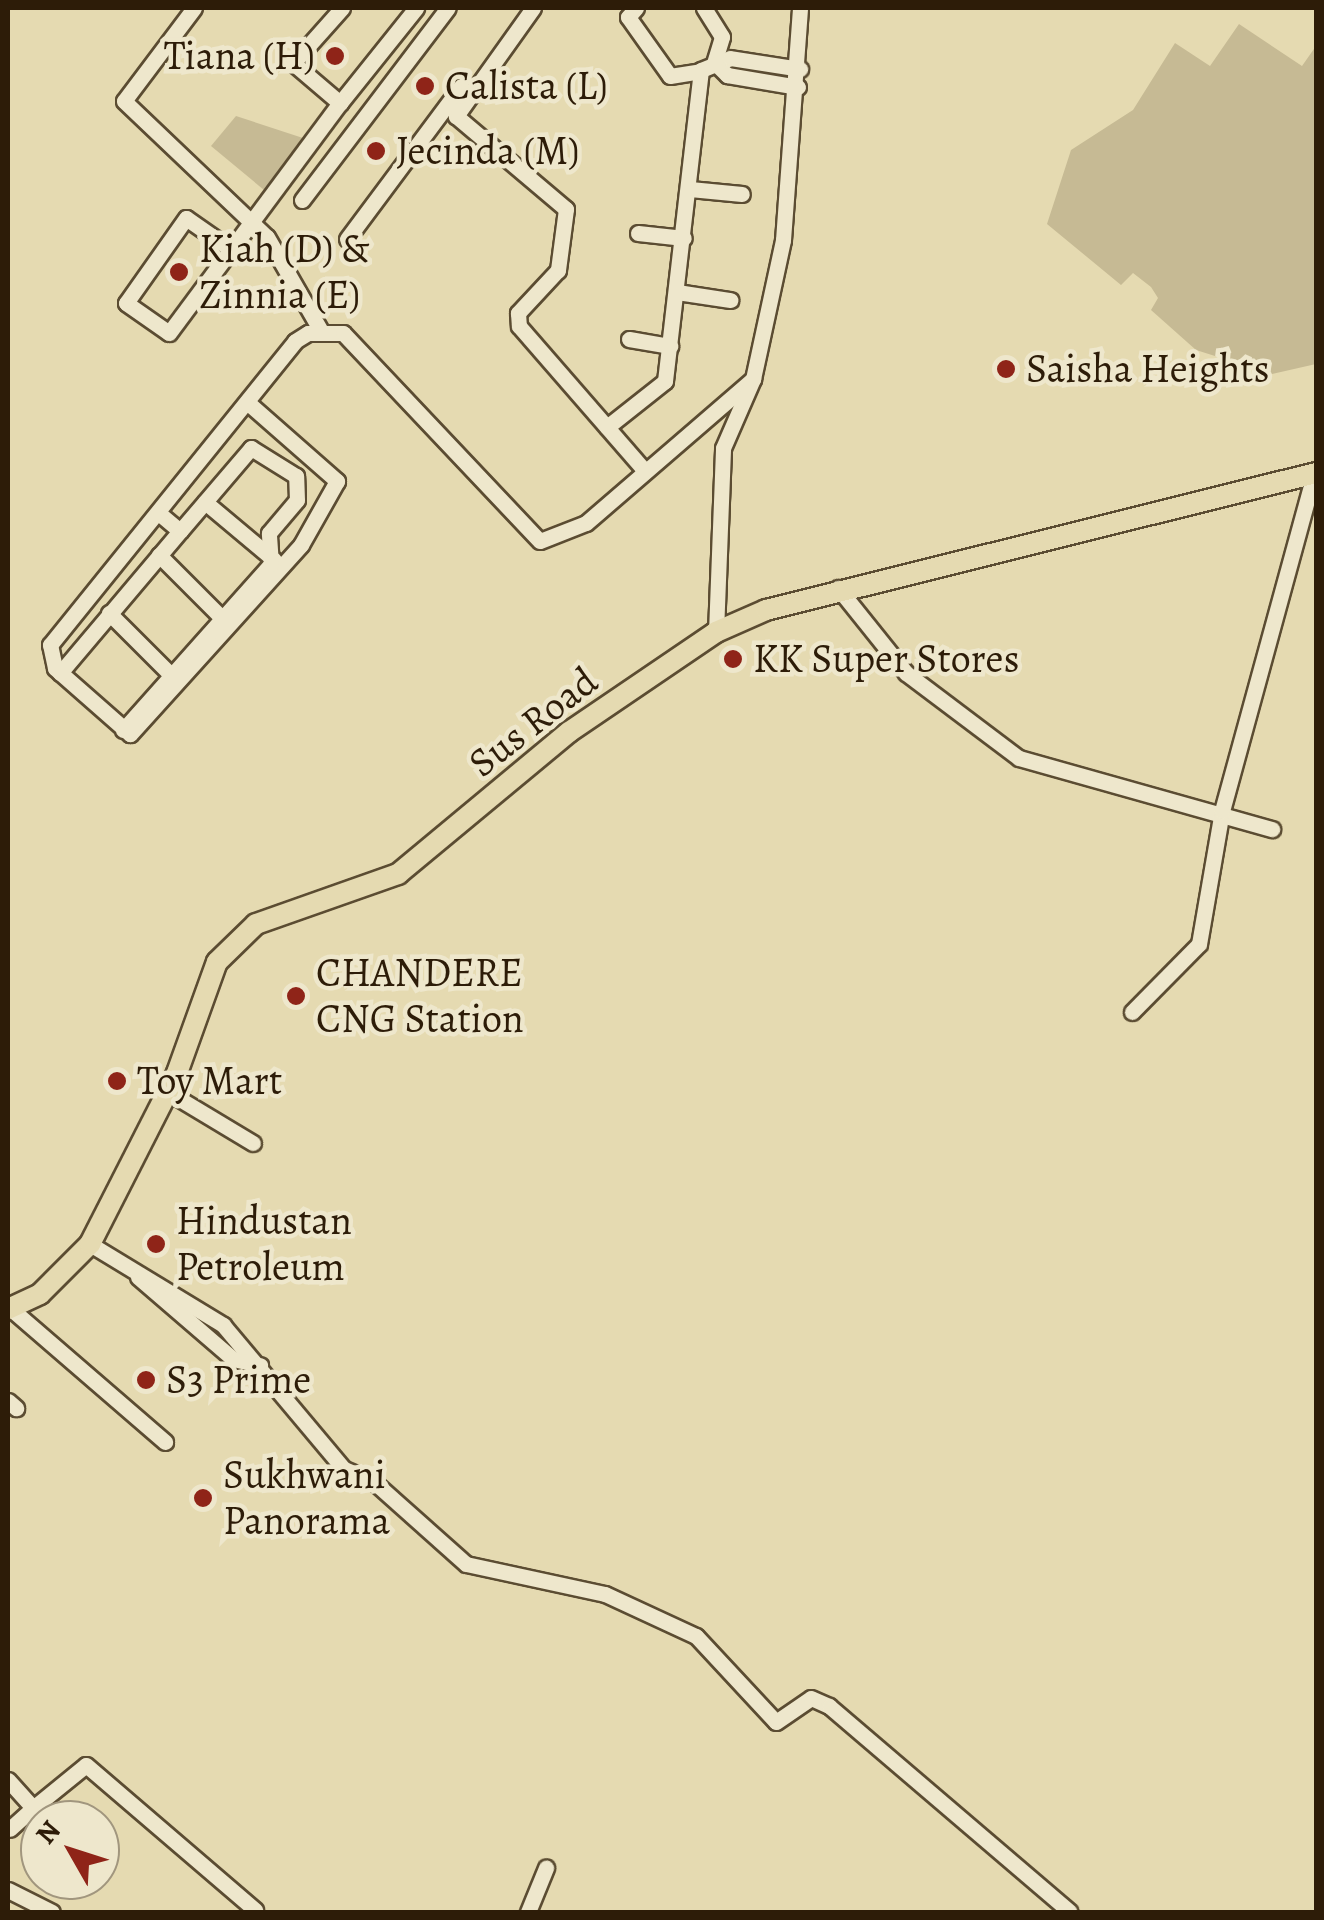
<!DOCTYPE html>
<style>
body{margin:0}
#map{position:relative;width:1324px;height:1920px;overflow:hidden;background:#e5dab1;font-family:Alegreya,serif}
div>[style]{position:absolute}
.green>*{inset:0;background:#c6ba94}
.roads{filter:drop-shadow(2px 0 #5b4c32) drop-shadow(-2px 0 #5b4c32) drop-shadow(0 2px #5b4c32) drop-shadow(0 -2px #5b4c32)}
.minor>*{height:15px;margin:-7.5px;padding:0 7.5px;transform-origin:7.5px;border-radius:7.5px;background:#eee7cc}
.major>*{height:20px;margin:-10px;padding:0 10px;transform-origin:10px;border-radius:10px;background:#e5dab1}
.dots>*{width:28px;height:28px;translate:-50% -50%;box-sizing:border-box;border:5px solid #eee7cc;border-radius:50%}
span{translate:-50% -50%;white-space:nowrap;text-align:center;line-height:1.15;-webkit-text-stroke:9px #eee7cc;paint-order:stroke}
.poi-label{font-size:40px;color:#2d1c08}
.right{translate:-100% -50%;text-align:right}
.left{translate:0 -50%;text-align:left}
.street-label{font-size:40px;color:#2d1c08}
.frame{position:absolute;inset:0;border:10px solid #2d1c08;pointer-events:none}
.north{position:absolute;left:20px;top:1800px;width:100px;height:100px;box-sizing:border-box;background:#eee7cc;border:2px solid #a1967e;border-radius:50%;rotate:309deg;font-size:28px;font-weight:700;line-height:40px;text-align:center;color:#2d1c08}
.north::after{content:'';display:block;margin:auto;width:35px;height:45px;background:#8f2418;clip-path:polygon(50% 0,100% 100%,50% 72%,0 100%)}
</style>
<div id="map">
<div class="green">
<i style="clip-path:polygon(1239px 24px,1302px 66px,1316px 46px,1316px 364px,1272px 374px,1196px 350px,1151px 310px,1158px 298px,1151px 287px,1133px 273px,1121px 285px,1047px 224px,1071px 150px,1133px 110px,1175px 43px,1210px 66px)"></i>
<i style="clip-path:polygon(236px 116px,306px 139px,264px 190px,211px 146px)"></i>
</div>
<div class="roads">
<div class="minor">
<i style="left:194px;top:8px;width:116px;rotate:127deg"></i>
<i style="left:124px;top:101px;width:197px;rotate:43.6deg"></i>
<i style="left:267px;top:237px;width:106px;rotate:60.1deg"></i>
<i style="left:342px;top:8px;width:74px;rotate:131.7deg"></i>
<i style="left:293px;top:63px;width:62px;rotate:40.4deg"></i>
<i style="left:340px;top:103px;width:122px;rotate:-51.3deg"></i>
<i style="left:533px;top:8px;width:133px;rotate:125.5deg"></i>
<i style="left:456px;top:116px;width:144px;rotate:40.2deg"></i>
<i style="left:566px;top:209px;width:62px;rotate:97.5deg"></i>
<i style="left:558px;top:270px;width:59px;rotate:132.9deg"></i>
<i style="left:518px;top:313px;width:13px;rotate:86deg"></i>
<i style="left:519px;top:326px;width:192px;rotate:49deg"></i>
<i style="left:636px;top:8px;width:12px;rotate:132deg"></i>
<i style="left:628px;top:17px;width:72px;rotate:54.6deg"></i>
<i style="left:670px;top:76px;width:31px;rotate:-9deg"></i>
<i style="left:704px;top:8px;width:34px;rotate:58deg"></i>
<i style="left:722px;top:37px;width:28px;rotate:107deg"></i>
<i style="left:716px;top:64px;width:16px;rotate:45deg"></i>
<i style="left:727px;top:75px;width:72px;rotate:9.6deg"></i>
<i style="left:690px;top:189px;width:52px;rotate:5.5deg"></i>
<i style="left:302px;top:200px;width:241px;rotate:-52.8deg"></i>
<i style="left:638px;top:233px;width:46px;rotate:6.2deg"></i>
<i style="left:347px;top:239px;width:191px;rotate:-53.3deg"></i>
<i style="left:229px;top:248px;width:52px;rotate:-145.1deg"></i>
<i style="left:186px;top:218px;width:104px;rotate:125.2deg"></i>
<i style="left:126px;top:303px;width:52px;rotate:34.9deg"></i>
<i style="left:169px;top:333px;width:287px;rotate:-53.4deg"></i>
<i style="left:677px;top:292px;width:54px;rotate:8.6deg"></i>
<i style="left:629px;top:339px;width:42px;rotate:9.7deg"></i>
<i style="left:247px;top:402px;width:120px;rotate:41.3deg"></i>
<i style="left:337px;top:481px;width:73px;rotate:119.4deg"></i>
<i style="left:301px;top:545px;width:255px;rotate:132.1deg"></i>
<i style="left:130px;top:734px;width:100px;rotate:-138.7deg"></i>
<i style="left:55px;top:668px;width:24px;rotate:-102deg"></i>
<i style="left:50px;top:645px;width:390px;rotate:-51.1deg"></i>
<i style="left:295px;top:341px;width:15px;rotate:-32deg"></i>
<i style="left:308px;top:333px;width:35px"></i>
<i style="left:343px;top:333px;width:286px;rotate:46.6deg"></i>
<i style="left:540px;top:541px;width:49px;rotate:-21.4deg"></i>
<i style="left:586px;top:523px;width:221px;rotate:-40.8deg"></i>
<i style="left:607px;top:427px;width:74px;rotate:-38.4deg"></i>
<i style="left:665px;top:381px;width:313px;rotate:-83.4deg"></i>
<i style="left:701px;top:70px;width:31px;rotate:-22deg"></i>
<i style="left:730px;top:58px;width:71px;rotate:8.9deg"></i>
<i style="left:205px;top:502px;width:90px;rotate:40deg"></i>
<i style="left:159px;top:555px;width:89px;rotate:45deg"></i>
<i style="left:838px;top:588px;width:109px;rotate:51.3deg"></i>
<i style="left:906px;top:673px;width:141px;rotate:37deg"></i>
<i style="left:1019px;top:758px;width:263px;rotate:15.7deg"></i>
<i style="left:109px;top:613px;width:86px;rotate:45deg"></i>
<i style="left:716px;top:632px;width:184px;rotate:-87.8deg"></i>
<i style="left:723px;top:448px;width:75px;rotate:-66.5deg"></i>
<i style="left:753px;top:379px;width:142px;rotate:-77.8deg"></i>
<i style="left:783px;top:240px;width:233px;rotate:-85.8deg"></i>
<i style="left:60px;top:673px;width:186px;rotate:-49.8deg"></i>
<i style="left:180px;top:531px;width:26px;rotate:-140deg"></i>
<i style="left:123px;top:730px;width:222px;rotate:-48.3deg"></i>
<i style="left:271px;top:564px;width:31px;rotate:-94deg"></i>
<i style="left:269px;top:533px;width:43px;rotate:-49.7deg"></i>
<i style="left:297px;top:500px;width:24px;rotate:-92deg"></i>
<i style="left:296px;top:476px;width:53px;rotate:-148.1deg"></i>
<i style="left:251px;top:448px;width:109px;rotate:130.5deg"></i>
<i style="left:1132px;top:1012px;width:95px;rotate:-45.4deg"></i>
<i style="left:1199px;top:944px;width:135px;rotate:-80.2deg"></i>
<i style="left:1222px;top:811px;width:349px;rotate:-74.7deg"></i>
<i style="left:168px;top:1092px;width:99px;rotate:31deg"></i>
<i style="left:90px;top:1244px;width:156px;rotate:31.3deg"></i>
<i style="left:223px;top:1325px;width:188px;rotate:50deg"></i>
<i style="left:344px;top:1469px;width:33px;rotate:23deg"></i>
<i style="left:374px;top:1482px;width:123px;rotate:41.7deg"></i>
<i style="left:466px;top:1564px;width:142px;rotate:12.2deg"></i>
<i style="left:605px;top:1594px;width:100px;rotate:24.8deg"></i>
<i style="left:696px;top:1636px;width:117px;rotate:47.1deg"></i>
<i style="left:776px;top:1722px;width:42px;rotate:-34.4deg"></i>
<i style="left:811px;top:1698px;width:20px;rotate:24deg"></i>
<i style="left:829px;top:1706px;width:316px;rotate:40.5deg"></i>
<i style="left:138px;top:1277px;width:125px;rotate:40.8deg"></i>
<i style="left:233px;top:1359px;width:28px;rotate:13deg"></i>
<i style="left:10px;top:1308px;width:205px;rotate:40.8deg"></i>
<i style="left:8px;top:1401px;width:11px;rotate:41deg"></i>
<i style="left:8px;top:1780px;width:38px;rotate:48deg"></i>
<i style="left:33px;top:1808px;width:31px;rotate:138deg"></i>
<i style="left:33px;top:1808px;width:68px;rotate:-39.1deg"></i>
<i style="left:86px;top:1765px;width:223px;rotate:40.6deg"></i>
<i style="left:8px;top:1890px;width:49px;rotate:26.6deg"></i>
<i style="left:528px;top:1912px;width:48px;rotate:-67.8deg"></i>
</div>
<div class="major">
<i style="left:8px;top:1309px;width:35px;rotate:-25deg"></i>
<i style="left:40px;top:1294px;width:71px;rotate:-45deg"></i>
<i style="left:90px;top:1244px;width:192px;rotate:-63deg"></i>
<i style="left:177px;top:1073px;width:118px;rotate:-70.2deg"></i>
<i style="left:217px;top:962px;width:54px;rotate:-44.3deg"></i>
<i style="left:256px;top:924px;width:151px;rotate:-19.4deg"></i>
<i style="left:398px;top:874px;width:222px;rotate:-39.7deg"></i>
<i style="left:569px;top:732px;width:178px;rotate:-34.2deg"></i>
<i style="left:716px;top:632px;width:55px;rotate:-23.7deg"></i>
<i style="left:766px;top:610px;width:567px;rotate:-13.99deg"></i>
</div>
</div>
<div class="dots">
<i style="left:335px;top:56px;background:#8f2418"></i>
<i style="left:425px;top:86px;background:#8f2418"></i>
<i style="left:376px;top:151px;background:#8f2418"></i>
<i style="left:179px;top:272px;background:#8f2418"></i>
<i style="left:1006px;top:369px;background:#8f2418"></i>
<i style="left:733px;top:659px;background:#8f2418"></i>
<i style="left:296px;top:996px;background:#8f2418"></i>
<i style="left:117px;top:1081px;background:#8f2418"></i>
<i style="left:156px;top:1244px;background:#8f2418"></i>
<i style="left:146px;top:1380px;background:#8f2418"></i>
<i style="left:203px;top:1498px;background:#8f2418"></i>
</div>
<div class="poi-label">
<span class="right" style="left:315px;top:56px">Tiana (H)</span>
<span class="left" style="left:445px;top:86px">Calista (L)</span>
<span class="left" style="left:396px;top:151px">Jecinda (M)</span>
<span class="left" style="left:199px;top:272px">Kiah (D) &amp;<br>Zinnia (E)</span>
<span class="left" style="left:1026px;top:369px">Saisha Heights</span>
<span class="left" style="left:753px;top:659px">KK Super Stores</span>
<span class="left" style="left:316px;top:996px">CHANDERE<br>CNG Station</span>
<span class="left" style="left:137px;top:1081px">Toy Mart</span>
<span class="left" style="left:176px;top:1244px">Hindustan<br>Petroleum</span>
<span class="left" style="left:166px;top:1380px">S3 Prime</span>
<span class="left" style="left:223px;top:1498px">Sukhwani<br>Panorama</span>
</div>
<div class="street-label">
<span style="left:533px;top:722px;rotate:-38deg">Sus Road</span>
</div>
<div class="frame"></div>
<div class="north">N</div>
</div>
